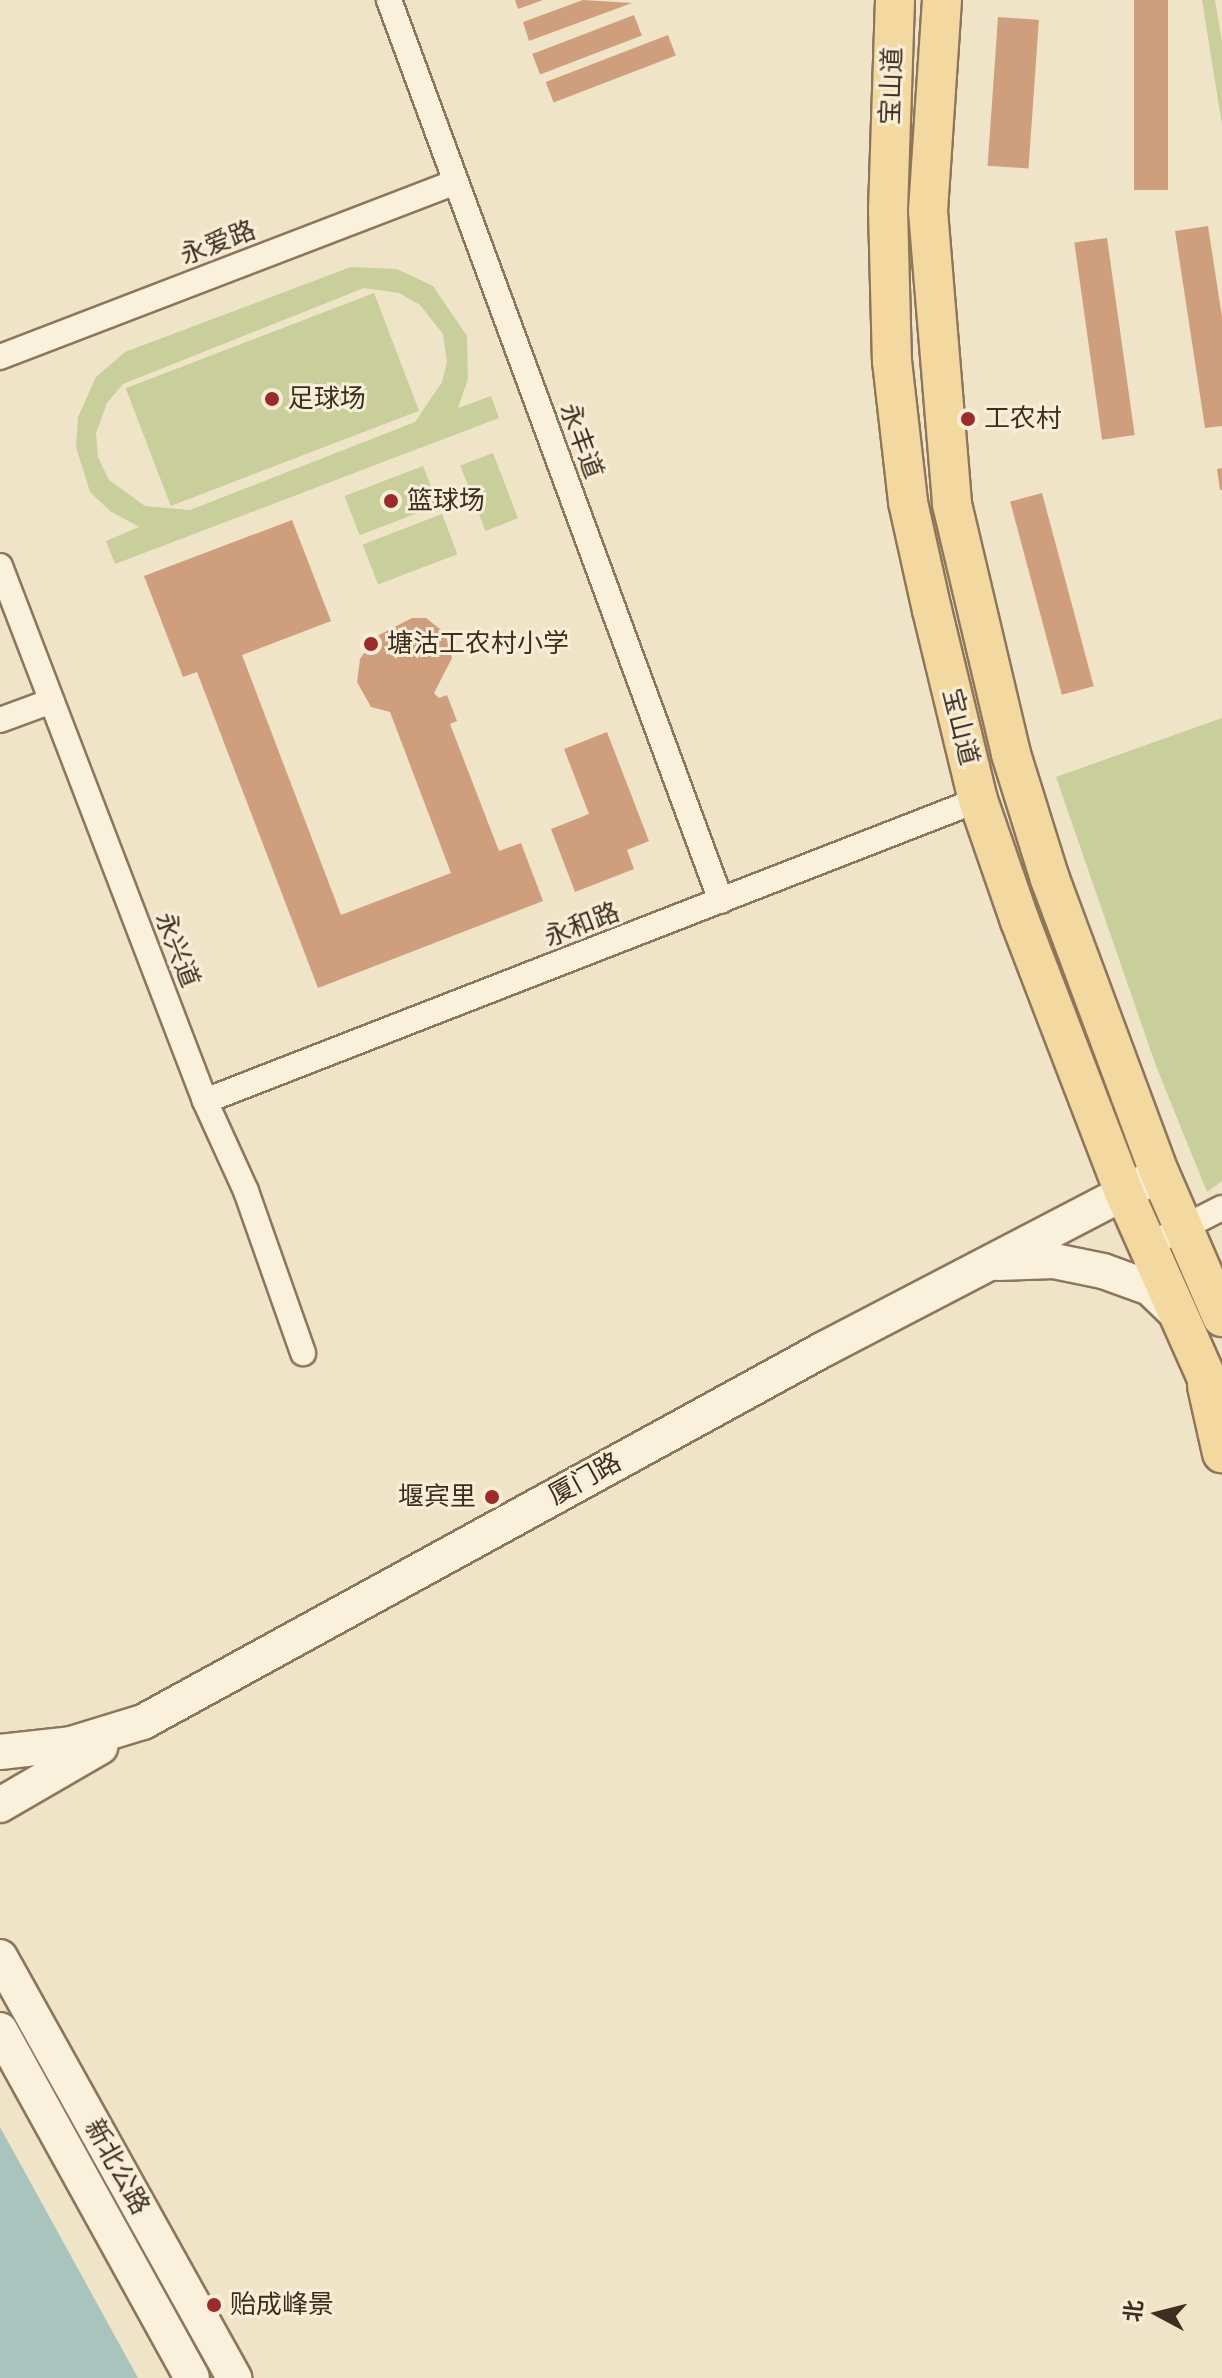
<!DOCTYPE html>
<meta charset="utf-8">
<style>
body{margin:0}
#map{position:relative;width:1222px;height:2378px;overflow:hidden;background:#f0e4c8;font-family:"Zilla Slab","Noto Sans SC",serif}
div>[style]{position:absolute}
.green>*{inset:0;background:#c9cf9b;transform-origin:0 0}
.water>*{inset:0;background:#a9c4bc}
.building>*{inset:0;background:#cf9f7d;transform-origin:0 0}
.roads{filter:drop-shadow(2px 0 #8d765c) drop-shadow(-2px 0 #8d765c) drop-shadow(0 2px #8d765c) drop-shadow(0 -2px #8d765c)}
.street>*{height:24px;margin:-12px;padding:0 12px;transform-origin:12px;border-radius:12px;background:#faf1dc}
.secondary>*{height:34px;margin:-17px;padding:0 17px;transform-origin:17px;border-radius:17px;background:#faf1dc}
.primary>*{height:38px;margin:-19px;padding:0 19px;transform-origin:19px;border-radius:19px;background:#f3d9a0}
.dots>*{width:22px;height:22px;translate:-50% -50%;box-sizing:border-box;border:4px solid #f7eed8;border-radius:50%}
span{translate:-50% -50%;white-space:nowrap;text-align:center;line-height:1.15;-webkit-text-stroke:6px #f7eed8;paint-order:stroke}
.street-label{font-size:26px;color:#3d2e20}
.poi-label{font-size:26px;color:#3d2e20}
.left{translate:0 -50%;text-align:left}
.right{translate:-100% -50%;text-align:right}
.north{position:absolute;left:1118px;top:2274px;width:80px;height:80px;-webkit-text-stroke:6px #f7eed8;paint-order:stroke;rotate:277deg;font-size:22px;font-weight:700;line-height:32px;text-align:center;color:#3d2e20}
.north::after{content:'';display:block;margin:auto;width:28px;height:36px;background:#3d2e20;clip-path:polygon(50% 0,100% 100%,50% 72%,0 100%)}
</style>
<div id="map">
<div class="green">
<i style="clip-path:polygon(1202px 0,1215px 0,1222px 41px,1222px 125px)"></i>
<i style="clip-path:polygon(evenodd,351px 267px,397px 269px,433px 286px,467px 336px,468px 379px,458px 408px,491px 396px,499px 418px,115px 564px,106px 541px,139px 527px,110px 511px,90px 492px,76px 447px,78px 417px,96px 377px,125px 352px,351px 267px,364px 288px,399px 293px,420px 305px,443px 334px,447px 362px,442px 382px,415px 422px,190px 510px,145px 506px,109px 480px,98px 457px,96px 433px,107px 403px,123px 384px,364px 288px)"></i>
<i style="left:374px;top:293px;width:126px;height:266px;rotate:69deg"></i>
<i style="left:493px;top:453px;width:70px;height:35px;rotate:69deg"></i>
<i style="left:423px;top:466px;width:42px;height:84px;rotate:69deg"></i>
<i style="left:442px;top:514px;width:43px;height:85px;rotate:69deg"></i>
<i style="clip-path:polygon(1222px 718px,1222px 1181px,1207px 1192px,1156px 1066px,1056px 777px)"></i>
</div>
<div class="water">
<i style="clip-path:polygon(0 2127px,138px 2378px,0 2378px)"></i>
</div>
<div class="building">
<i style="clip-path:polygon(515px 0,543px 0,518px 9px)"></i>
<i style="clip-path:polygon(583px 0,632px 3px,529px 41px,523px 22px)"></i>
<i style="left:1134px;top:0;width:34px;height:190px"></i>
<i style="left:634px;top:15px;width:22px;height:109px;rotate:69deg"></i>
<i style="left:998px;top:17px;width:41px;height:149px;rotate:4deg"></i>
<i style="left:668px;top:35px;width:22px;height:131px;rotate:69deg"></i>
<i style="clip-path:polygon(1208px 226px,1222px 317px,1222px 426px,1205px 428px,1175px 231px)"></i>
<i style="left:1107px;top:238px;width:199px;height:33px;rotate:82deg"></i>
<i style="clip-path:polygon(1222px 468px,1222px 490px,1220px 490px,1217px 469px)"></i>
<i style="left:1042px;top:493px;width:200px;height:33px;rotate:75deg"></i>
<i style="clip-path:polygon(292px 520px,331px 621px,242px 655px,341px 915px,451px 873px,390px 712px,371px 707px,357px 682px,360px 659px,375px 637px,412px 618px,426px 618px,445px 633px,452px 658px,434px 693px,439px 698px,447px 695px,457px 721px,450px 724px,499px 851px,521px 843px,543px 901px,318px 988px,197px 672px,183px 677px,144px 576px)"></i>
<i style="clip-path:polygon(607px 732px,649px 841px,627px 850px,634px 869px,575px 892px,551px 829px,589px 814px,564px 749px)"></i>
</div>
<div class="roads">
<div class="street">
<i style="left:389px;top:0;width:960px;rotate:69.77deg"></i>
<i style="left:0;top:357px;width:488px;rotate:-21deg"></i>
<i style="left:0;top:566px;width:573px;rotate:69.03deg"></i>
<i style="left:205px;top:1101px;width:99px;rotate:65.5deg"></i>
<i style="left:246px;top:1191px;width:172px;rotate:70.6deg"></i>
<i style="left:0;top:720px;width:55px;rotate:-20.1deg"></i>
<i style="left:205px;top:1101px;width:830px;rotate:-21.28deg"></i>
<i style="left:1147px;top:1246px;width:84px;rotate:-26.9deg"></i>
</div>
<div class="secondary">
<i style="left:998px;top:1263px;width:56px;rotate:-2deg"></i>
<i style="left:1054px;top:1261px;width:50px;rotate:11.5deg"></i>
<i style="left:1103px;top:1271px;width:50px;rotate:19.9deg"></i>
<i style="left:1150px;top:1288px;width:35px;rotate:44deg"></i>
<i style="left:0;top:1752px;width:71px;rotate:-6.4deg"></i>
<i style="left:71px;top:1744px;width:75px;rotate:-17deg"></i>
<i style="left:143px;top:1722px;width:776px;rotate:-28.71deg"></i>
<i style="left:824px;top:1349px;width:379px;rotate:-27.5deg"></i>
<i style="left:0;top:1805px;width:116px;rotate:-30.1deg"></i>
<i style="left:0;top:1957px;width:482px;rotate:60.9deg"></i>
<i style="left:0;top:2030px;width:397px;rotate:61.1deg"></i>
</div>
<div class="primary">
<i style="left:895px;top:0;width:210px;rotate:91.9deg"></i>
<i style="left:888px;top:210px;width:151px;rotate:88.5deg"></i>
<i style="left:892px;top:361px;width:142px;rotate:83.5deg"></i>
<i style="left:908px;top:502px;width:111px;rotate:77.5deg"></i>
<i style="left:932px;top:610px;width:195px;rotate:76.4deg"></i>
<i style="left:978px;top:800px;width:128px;rotate:70.9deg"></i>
<i style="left:1020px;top:921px;width:288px;rotate:69deg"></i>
<i style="left:1123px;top:1190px;width:243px;rotate:66deg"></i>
<i style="left:942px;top:0;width:211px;rotate:93.8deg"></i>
<i style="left:928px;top:211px;width:294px;rotate:85.3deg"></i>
<i style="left:952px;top:504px;width:257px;rotate:76.7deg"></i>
<i style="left:1011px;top:754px;width:131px;rotate:72.7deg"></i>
<i style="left:1050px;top:879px;width:315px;rotate:69.6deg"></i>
<i style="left:1160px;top:1174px;width:156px;rotate:66.6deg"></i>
<i style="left:1207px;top:1386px;width:69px;rotate:77.4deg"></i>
</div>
</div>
<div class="dots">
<i style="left:272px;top:399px;background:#9e2a2b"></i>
<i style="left:968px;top:419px;background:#9e2a2b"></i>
<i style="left:391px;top:501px;background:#9e2a2b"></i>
<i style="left:371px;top:644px;background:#9e2a2b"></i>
<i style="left:492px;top:1497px;background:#9e2a2b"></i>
<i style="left:214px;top:2305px;background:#9e2a2b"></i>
</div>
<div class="street-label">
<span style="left:892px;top:86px;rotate:-88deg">宝山道</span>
<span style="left:218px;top:243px;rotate:-21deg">永爱路</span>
<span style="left:581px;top:441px;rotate:70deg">永丰道</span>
<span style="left:960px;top:727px;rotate:76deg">宝山道</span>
<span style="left:582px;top:925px;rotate:-21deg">永和路</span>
<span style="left:177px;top:950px;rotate:69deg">永兴道</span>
<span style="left:585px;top:1479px;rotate:-29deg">厦门路</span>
<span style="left:117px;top:2167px;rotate:61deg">新北公路</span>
</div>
<div class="poi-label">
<span class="left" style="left:288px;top:399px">足球场</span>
<span class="left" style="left:984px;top:419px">工农村</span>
<span class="left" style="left:407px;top:501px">篮球场</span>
<span class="left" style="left:387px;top:644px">塘沽工农村小学</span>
<span class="right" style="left:476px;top:1497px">堰宾里</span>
<span class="left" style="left:230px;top:2305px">贻成峰景</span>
</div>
<div class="north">北</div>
</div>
